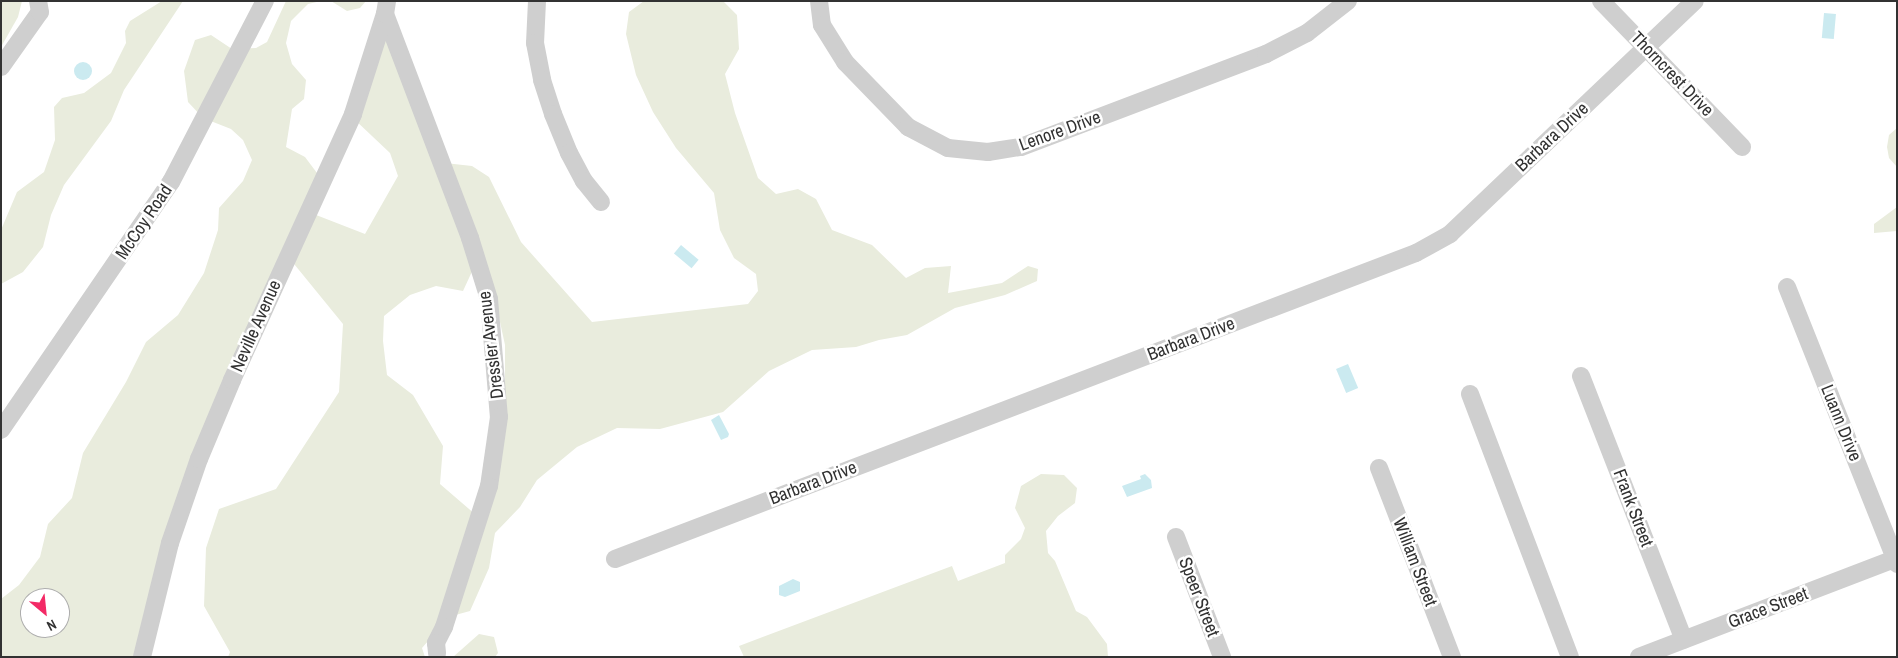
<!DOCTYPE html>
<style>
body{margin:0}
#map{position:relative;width:1898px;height:658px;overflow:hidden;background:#fff;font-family:"Archivo Narrow",sans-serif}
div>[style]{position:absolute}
.green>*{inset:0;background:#e9ecdd}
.water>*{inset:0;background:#cbeaf0;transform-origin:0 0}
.round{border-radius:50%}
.minor>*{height:18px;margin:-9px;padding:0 9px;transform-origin:9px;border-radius:9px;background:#cfcfcf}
span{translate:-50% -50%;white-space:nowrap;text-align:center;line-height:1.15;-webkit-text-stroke:5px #fff;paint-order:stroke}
.street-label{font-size:18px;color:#323232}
.frame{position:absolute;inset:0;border:2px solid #323232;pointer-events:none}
.north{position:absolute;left:20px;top:588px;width:50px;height:50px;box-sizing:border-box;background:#fff;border:1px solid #adadad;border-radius:50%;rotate:152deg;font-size:14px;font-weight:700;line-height:20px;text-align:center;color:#323232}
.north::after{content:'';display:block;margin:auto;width:18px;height:22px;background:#f32a66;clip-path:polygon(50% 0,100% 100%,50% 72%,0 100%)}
</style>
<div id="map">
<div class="green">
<i style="clip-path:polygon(1px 1px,22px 1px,18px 17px,1px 47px)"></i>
<i style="clip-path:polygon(162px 1px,183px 1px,124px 90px,111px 121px,64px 185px,51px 215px,43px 247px,23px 272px,1px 284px,1px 230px,17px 192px,44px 172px,55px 140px,54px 107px,62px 98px,84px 93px,111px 73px,126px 43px,125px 31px,130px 21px)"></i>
<i style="clip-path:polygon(evenodd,286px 1px,321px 1px,308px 4px,291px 21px,286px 43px,292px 64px,306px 80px,304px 99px,292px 109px,286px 147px,305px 157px,320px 177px,228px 380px,139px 657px,1px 657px,1px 599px,19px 585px,40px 557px,48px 524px,72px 498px,83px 453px,126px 382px,146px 342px,178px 315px,204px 273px,218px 230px,219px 208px,243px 181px,252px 160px,243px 140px,231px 129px,203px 118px,188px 102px,184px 71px,195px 40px,211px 35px,232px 49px,256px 48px,267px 42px,286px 1px,30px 598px,60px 598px,60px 628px,30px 628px,30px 598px)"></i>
<i style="clip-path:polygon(331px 1px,366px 1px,360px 8px,347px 11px)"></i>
<i style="clip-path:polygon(644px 1px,723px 1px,737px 15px,739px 49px,725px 74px,735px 113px,758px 178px,776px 194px,798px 189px,816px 199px,832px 230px,872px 245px,906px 278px,925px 268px,951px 266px,948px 293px,1002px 283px,1028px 266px,1038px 269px,1037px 281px,1005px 295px,955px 308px,907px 335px,879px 340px,856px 347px,812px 350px,769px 371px,723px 412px,660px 429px,617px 428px,577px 447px,537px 480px,520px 507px,495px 533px,489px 568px,470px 611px,448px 617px,505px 429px,505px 345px,489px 271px,445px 163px,472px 166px,489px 177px,521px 242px,592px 322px,748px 304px,758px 291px,756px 274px,734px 258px,720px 230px,714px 193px,676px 148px,653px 112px,636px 75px,626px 34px,629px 12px)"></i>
<i style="clip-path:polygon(386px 26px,475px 265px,463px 291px,436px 286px,410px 295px,384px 316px,383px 341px,387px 375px,413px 395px,443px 446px,440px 484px,476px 515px,441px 626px,422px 648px,425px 657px,228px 657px,230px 652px,204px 606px,206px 548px,219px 509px,276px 489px,339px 392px,343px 324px,290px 259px,311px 213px,365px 234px,398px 176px,390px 153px,354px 119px)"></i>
<i style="clip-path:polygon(1897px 128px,1897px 167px,1889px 158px,1887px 147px,1889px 135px)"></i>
<i style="clip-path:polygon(1897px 207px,1897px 231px,1874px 233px,1874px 224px)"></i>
<i style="clip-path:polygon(1041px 474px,1064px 475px,1077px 488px,1075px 503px,1058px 516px,1046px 531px,1048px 553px,1055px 561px,1076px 611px,1087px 617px,1107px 644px,1108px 657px,744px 657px,739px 646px,952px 566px,958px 581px,1005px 563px,1005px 555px,1021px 539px,1025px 528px,1015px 508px,1021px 486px)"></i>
<i style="clip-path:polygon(479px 634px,494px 637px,498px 653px,495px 657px,453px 657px)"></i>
</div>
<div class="water">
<i style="left:1824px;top:13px;width:12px;height:25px;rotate:5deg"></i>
<i class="round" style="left:74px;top:62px;width:18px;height:18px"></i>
<i style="left:681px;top:245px;width:23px;height:11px;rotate:40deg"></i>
<i style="left:1348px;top:364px;width:26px;height:13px;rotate:67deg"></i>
<i style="clip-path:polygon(719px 415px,729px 434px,728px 437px,721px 440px,711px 420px)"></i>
<i style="clip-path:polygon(1145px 474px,1151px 480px,1152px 488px,1127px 497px,1122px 486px,1141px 479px,1140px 476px)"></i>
<i style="clip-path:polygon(793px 579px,800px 582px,800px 591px,785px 597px,779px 595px,779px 586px)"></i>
</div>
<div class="minor">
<i style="left:537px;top:1px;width:42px;rotate:92.7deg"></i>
<i style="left:535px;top:43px;width:38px;rotate:79deg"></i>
<i style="left:542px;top:80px;width:36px;rotate:72deg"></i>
<i style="left:553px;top:114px;width:42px;rotate:67.7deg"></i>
<i style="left:569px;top:153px;width:32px;rotate:62deg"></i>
<i style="left:584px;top:181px;width:27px;rotate:51deg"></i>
<i style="left:819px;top:1px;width:24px;rotate:83deg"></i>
<i style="left:822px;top:25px;width:44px;rotate:58.1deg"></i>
<i style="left:845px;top:62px;width:91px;rotate:45.9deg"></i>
<i style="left:908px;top:127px;width:45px;rotate:27.7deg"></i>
<i style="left:948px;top:148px;width:40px;rotate:5.7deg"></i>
<i style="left:988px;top:152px;width:33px;rotate:-9deg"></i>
<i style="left:1021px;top:147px;width:262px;rotate:-20.8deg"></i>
<i style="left:1266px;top:54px;width:46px;rotate:-27.1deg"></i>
<i style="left:1307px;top:33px;width:52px;rotate:-38deg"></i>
<i style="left:1601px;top:1px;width:203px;rotate:46deg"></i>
<i style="left:385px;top:14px;width:240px;rotate:69.2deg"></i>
<i style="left:470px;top:238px;width:64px;rotate:72.7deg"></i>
<i style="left:489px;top:299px;width:118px;rotate:85.2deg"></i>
<i style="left:499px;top:417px;width:70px;rotate:98.2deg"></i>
<i style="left:489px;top:486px;width:148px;rotate:107.7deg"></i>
<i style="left:444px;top:627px;width:18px;rotate:117deg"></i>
<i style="left:436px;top:643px;width:10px;rotate:84deg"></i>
<i style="left:1px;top:67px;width:67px;rotate:-54.7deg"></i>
<i style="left:40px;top:12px;width:11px;rotate:-100deg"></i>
<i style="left:1787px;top:287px;width:298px;rotate:68.3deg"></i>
<i style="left:1581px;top:376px;width:283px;rotate:68.7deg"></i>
<i style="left:1470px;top:394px;width:281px;rotate:69.2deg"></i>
<i style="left:1px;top:430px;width:301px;rotate:-55.6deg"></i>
<i style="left:171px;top:182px;width:204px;rotate:-62.6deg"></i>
<i style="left:1379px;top:468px;width:203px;rotate:68.9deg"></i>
<i style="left:1176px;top:537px;width:129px;rotate:69deg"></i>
<i style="left:615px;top:559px;width:857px;rotate:-20.91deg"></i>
<i style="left:1416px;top:253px;width:39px;rotate:-29deg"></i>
<i style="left:1450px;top:234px;width:338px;rotate:-43.6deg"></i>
<i style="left:142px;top:657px;width:117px;rotate:-76.2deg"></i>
<i style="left:170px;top:543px;width:89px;rotate:-71deg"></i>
<i style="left:199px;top:459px;width:86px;rotate:-67.3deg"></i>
<i style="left:232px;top:380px;width:292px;rotate:-65.5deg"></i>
<i style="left:353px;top:114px;width:105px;rotate:-72.3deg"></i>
<i style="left:385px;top:14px;width:13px;rotate:-81deg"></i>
<i style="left:1639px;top:657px;width:276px;rotate:-21deg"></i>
</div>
<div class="street-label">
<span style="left:1672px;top:74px;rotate:46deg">Thorncrest Drive</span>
<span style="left:1060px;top:131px;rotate:-20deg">Lenore Drive</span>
<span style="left:1552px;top:137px;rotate:-43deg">Barbara Drive</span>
<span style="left:144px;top:222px;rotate:-56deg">McCoy Road</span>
<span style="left:256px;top:326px;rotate:-66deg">Neville Avenue</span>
<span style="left:1191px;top:339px;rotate:-21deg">Barbara Drive</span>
<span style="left:491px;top:345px;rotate:-97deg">Dressler Avenue</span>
<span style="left:1841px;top:423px;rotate:68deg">Luann Drive</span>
<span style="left:813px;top:483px;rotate:-21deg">Barbara Drive</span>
<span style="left:1633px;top:508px;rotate:69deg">Frank Street</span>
<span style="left:1415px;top:562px;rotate:69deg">William Street</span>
<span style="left:1199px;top:597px;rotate:69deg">Speer Street</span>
<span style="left:1768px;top:608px;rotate:-21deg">Grace Street</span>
</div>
<div class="frame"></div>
<div class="north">N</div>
</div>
